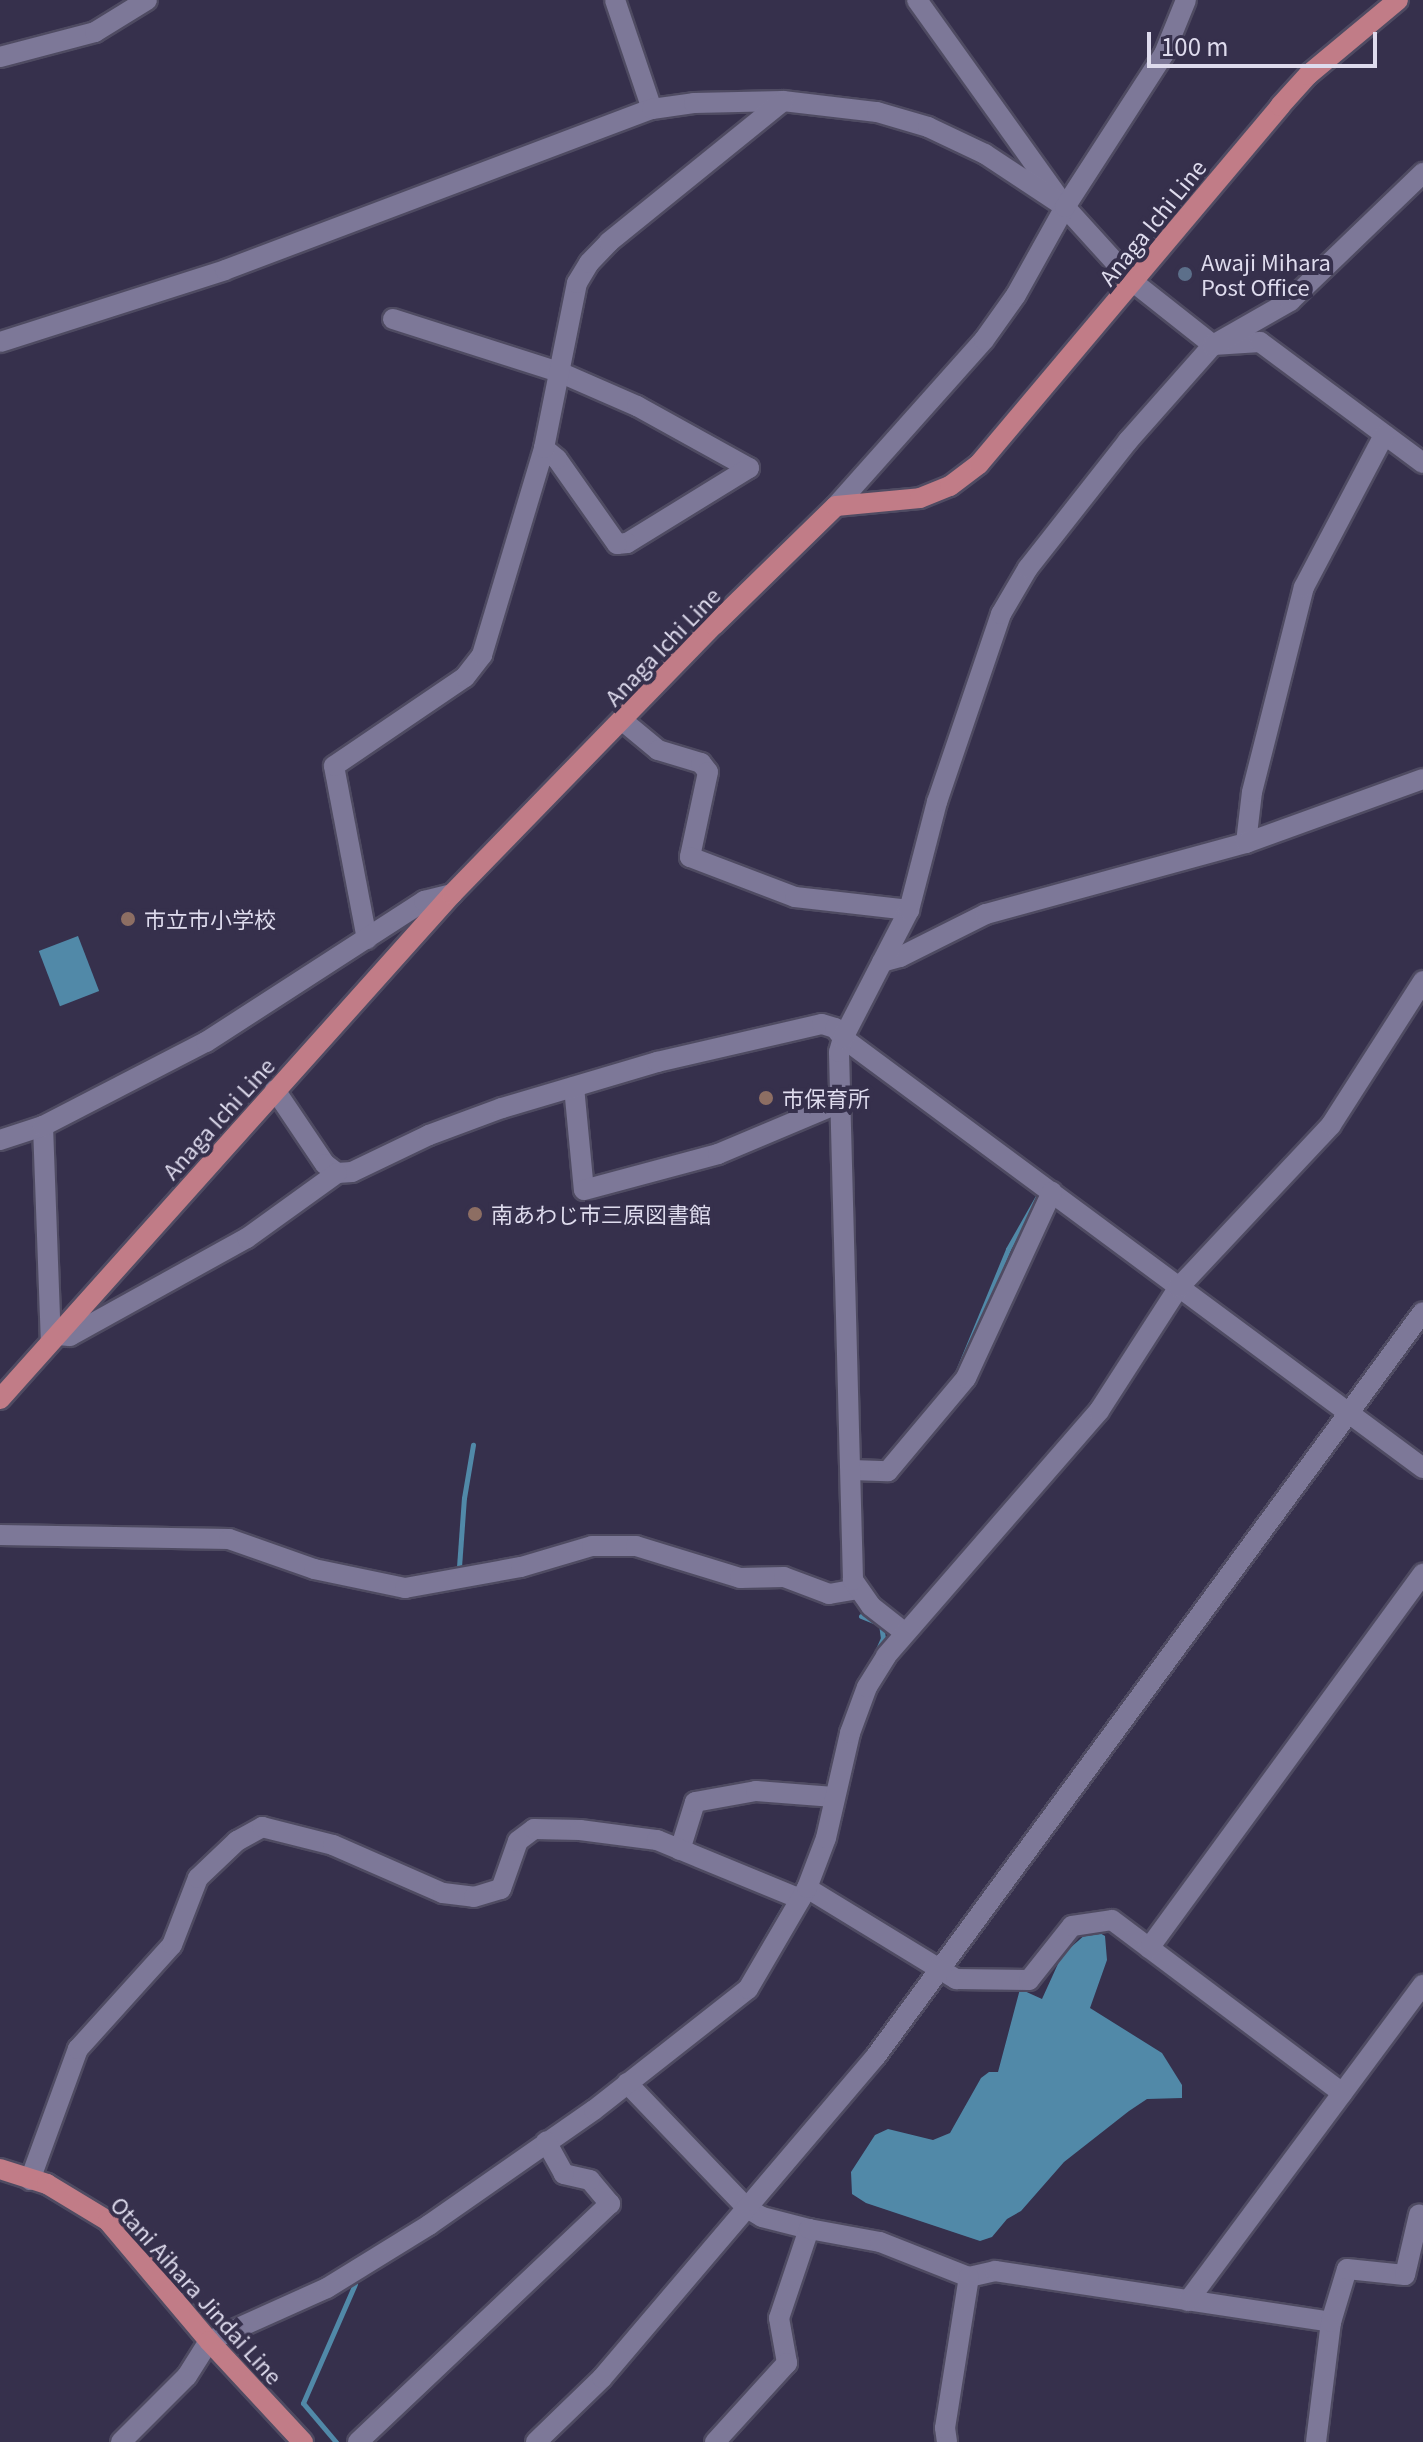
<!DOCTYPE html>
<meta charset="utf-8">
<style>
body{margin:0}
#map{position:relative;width:1423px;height:2442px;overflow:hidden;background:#36304c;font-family:Georgia,"Noto Sans JP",serif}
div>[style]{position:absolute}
.water>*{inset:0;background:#5189a8;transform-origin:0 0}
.stream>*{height:5px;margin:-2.5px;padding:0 2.5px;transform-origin:2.5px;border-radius:2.5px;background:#5189a8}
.roads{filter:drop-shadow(2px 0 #4f4b62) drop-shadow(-2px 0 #4f4b62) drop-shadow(0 2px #4f4b62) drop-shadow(0 -2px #4f4b62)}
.minor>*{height:20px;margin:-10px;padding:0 10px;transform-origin:10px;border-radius:10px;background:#7d7898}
.major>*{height:20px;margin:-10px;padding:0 10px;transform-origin:10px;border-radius:10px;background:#c17c87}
.dots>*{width:22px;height:22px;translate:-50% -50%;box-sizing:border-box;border:4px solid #36304c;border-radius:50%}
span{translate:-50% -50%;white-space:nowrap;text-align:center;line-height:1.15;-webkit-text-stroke:8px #36304c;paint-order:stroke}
.street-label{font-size:22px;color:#dedbed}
.poi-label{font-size:22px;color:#dedbed}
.left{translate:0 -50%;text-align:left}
.scale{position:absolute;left:1147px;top:32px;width:230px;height:36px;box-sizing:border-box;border:4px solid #dedbed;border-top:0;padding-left:10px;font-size:24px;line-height:28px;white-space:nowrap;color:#dedbed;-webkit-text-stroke:6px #36304c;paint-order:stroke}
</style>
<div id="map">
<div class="water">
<i style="left:78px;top:936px;width:59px;height:42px;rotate:69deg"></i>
<i style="clip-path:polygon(1098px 1932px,1105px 1936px,1107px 1960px,1090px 2008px,1162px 2053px,1182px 2085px,1182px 2098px,1147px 2099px,1129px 2111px,1064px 2162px,1021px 2211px,1007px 2219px,992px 2237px,980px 2241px,866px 2203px,852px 2194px,851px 2172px,875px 2135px,888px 2129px,933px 2140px,950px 2133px,981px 2078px,989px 2072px,998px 2072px,1020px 1989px,1042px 1999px,1062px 1955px,1086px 1934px)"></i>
</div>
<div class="stream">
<i style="left:957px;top:1373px;width:134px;rotate:-67.6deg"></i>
<i style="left:1008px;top:1249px;width:61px;rotate:-60.5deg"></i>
<i style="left:459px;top:1567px;width:69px;rotate:-85.9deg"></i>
<i style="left:464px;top:1498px;width:54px;rotate:-80.4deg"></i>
<i style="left:861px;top:1616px;width:22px;rotate:22deg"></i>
<i style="left:881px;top:1624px;width:14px;rotate:82deg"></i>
<i style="left:883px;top:1638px;width:20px;rotate:114deg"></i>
<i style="left:756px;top:1955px;width:62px;rotate:-60.1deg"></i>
<i style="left:336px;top:2442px;width:51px;rotate:-130.2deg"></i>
<i style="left:303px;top:2403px;width:130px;rotate:-66.4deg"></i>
</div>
<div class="roads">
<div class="minor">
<i style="left:615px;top:0;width:115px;rotate:71.3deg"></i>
<i style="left:917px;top:0;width:254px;rotate:54.4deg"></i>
<i style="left:1065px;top:207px;width:100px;rotate:47.8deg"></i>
<i style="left:1132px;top:281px;width:103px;rotate:38.3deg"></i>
<i style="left:1213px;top:345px;width:47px;rotate:-3.7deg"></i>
<i style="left:1260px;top:342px;width:203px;rotate:36.6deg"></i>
<i style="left:0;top:57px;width:98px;rotate:-14.7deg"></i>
<i style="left:95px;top:32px;width:61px;rotate:-31.6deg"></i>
<i style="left:393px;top:319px;width:174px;rotate:17.7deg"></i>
<i style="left:559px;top:372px;width:85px;rotate:23.6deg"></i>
<i style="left:637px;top:406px;width:128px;rotate:29deg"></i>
<i style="left:749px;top:468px;width:143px;rotate:148.4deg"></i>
<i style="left:627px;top:543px;width:10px;rotate:174deg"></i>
<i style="left:617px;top:544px;width:104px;rotate:-125.2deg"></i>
<i style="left:557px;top:459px;width:17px;rotate:-140deg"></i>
<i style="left:0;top:342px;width:236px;rotate:-17.7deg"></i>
<i style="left:225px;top:270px;width:456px;rotate:-20.7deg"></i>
<i style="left:652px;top:109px;width:42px;rotate:-8.1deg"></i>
<i style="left:694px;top:103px;width:89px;rotate:-1.3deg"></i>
<i style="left:783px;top:101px;width:95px;rotate:6.7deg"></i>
<i style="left:877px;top:112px;width:53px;rotate:16.4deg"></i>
<i style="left:928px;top:127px;width:63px;rotate:25.3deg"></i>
<i style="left:985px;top:154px;width:96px;rotate:33.5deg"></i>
<i style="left:836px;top:506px;width:222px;rotate:-48.3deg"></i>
<i style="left:984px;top:340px;width:55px;rotate:-54.6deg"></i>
<i style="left:1016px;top:295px;width:101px;rotate:-60.9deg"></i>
<i style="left:1065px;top:207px;width:182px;rotate:-57.1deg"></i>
<i style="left:1164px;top:54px;width:58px;rotate:-67.8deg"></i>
<i style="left:623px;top:721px;width:45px;rotate:39.6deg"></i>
<i style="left:658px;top:750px;width:45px;rotate:16.8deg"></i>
<i style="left:701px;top:763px;width:11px;rotate:52deg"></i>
<i style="left:708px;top:772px;width:87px;rotate:102deg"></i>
<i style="left:690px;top:857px;width:112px;rotate:20.9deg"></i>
<i style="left:795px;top:897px;width:115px;rotate:6.5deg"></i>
<i style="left:1246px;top:843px;width:51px;rotate:-83.3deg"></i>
<i style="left:1252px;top:792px;width:211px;rotate:-75.8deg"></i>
<i style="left:1304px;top:587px;width:172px;rotate:-62.2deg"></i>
<i style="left:367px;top:939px;width:176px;rotate:-100.8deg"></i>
<i style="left:334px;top:766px;width:158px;rotate:-34.2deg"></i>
<i style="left:465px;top:677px;width:28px;rotate:-52deg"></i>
<i style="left:482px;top:655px;width:216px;rotate:-73.3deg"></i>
<i style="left:544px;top:448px;width:168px;rotate:-78.7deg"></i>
<i style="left:577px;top:283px;width:23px;rotate:-59deg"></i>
<i style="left:589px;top:263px;width:29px;rotate:-46deg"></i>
<i style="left:609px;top:242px;width:224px;rotate:-39deg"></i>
<i style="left:882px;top:962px;width:19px;rotate:-16deg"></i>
<i style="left:900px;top:957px;width:96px;rotate:-26.6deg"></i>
<i style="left:986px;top:914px;width:270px;rotate:-15.3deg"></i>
<i style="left:1246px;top:843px;width:188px;rotate:-19.9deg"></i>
<i style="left:574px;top:1087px;width:103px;rotate:84.5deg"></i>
<i style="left:584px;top:1190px;width:139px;rotate:-15deg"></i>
<i style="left:718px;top:1154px;width:134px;rotate:-22.8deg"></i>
<i style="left:275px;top:1090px;width:89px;rotate:56deg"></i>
<i style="left:325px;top:1164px;width:15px;rotate:37deg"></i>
<i style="left:337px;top:1173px;width:15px;rotate:-4deg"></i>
<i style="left:352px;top:1172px;width:85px;rotate:-25.7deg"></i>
<i style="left:429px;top:1135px;width:78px;rotate:-20.3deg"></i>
<i style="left:502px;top:1108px;width:162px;rotate:-16.5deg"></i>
<i style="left:657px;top:1062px;width:169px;rotate:-13deg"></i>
<i style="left:822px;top:1024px;width:14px;rotate:17deg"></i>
<i style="left:835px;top:1028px;width:13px;rotate:51deg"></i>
<i style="left:843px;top:1038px;width:722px;rotate:36.55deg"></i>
<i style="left:43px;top:1126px;width:215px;rotate:87.9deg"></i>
<i style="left:0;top:1140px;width:45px;rotate:-18deg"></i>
<i style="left:43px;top:1126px;width:183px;rotate:-27.3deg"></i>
<i style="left:206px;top:1042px;width:260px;rotate:-32.9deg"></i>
<i style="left:424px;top:901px;width:29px;rotate:-14deg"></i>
<i style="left:57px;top:1335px;width:13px;rotate:4deg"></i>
<i style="left:70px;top:1336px;width:202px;rotate:-29deg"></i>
<i style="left:247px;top:1238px;width:111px;rotate:-35.8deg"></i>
<i style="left:852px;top:1470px;width:36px;rotate:2deg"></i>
<i style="left:888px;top:1471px;width:121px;rotate:-50deg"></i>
<i style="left:966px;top:1378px;width:205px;rotate:-65.2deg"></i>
<i style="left:0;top:1535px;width:229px;rotate:1deg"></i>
<i style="left:229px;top:1539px;width:90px;rotate:19.4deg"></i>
<i style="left:314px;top:1569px;width:93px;rotate:11.8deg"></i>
<i style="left:405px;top:1588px;width:118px;rotate:-10.3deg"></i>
<i style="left:521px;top:1567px;width:74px;rotate:-16.5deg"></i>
<i style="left:592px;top:1546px;width:44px"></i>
<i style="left:636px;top:1546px;width:109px;rotate:17.1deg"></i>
<i style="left:740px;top:1578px;width:44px;rotate:-1.3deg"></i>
<i style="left:784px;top:1577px;width:48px;rotate:20.7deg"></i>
<i style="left:829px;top:1594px;width:27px;rotate:-10deg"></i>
<i style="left:904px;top:1632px;width:42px;rotate:-141.8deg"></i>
<i style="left:871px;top:1606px;width:32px;rotate:-125deg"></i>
<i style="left:853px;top:1580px;width:528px;rotate:-91.52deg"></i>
<i style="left:839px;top:1052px;width:15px;rotate:-74deg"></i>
<i style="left:843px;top:1038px;width:144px;rotate:-62.7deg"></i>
<i style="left:909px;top:910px;width:112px;rotate:-75.5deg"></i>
<i style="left:937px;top:802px;width:199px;rotate:-71.2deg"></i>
<i style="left:1001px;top:614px;width:53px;rotate:-59.6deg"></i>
<i style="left:1028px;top:568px;width:162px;rotate:-51.8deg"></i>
<i style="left:1128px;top:441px;width:128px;rotate:-48.5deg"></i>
<i style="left:1213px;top:345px;width:89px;rotate:-29.7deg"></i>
<i style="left:1290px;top:301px;width:185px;rotate:-43.9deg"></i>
<i style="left:680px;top:1850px;width:50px;rotate:-72.6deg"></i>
<i style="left:695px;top:1802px;width:62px;rotate:-10.2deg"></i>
<i style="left:756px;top:1791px;width:78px;rotate:4.4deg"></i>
<i style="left:807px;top:1888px;width:175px;rotate:31.4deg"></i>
<i style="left:956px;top:1979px;width:73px;rotate:0.8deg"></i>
<i style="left:1029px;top:1980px;width:69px;rotate:-51.5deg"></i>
<i style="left:1072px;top:1926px;width:40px;rotate:-8.5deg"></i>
<i style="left:1112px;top:1920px;width:288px;rotate:36.9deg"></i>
<i style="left:1149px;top:1948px;width:464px;rotate:-53.8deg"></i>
<i style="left:627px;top:2083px;width:173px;rotate:46.2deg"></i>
<i style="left:747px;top:2208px;width:17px;rotate:31deg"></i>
<i style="left:762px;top:2217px;width:49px;rotate:14.3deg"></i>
<i style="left:809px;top:2229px;width:94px;rotate:108.6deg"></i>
<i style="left:779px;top:2318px;width:46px;rotate:79.9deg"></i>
<i style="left:787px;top:2363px;width:107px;rotate:132.3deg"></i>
<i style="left:30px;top:2180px;width:140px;rotate:-69.9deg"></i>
<i style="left:78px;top:2049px;width:140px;rotate:-47.9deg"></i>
<i style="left:172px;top:1945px;width:72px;rotate:-68.8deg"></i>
<i style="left:198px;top:1878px;width:54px;rotate:-43.5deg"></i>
<i style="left:237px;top:1841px;width:29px;rotate:-29deg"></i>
<i style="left:262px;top:1827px;width:73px;rotate:14.2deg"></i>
<i style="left:333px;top:1845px;width:120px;rotate:23.6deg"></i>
<i style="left:443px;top:1893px;width:31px;rotate:7deg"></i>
<i style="left:474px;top:1897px;width:28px;rotate:-17deg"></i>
<i style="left:501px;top:1889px;width:51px;rotate:-70.5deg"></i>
<i style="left:518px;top:1841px;width:20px;rotate:-37deg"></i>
<i style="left:534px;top:1829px;width:46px;rotate:1.2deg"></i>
<i style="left:580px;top:1830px;width:78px;rotate:7.4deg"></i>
<i style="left:657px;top:1840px;width:155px;rotate:22.4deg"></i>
<i style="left:809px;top:2229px;width:72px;rotate:10.4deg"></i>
<i style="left:880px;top:2242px;width:96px;rotate:21.5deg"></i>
<i style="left:969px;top:2277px;width:27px;rotate:-13deg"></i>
<i style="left:995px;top:2271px;width:340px;rotate:8.6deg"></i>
<i style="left:1188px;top:2301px;width:394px;rotate:-53.4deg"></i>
<i style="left:121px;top:2442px;width:93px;rotate:-45deg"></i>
<i style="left:187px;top:2376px;width:41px;rotate:-57.8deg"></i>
<i style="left:209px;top:2341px;width:129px;rotate:-24.2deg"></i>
<i style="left:327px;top:2288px;width:120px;rotate:-31.7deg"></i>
<i style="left:429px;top:2225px;width:201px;rotate:-34.9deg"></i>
<i style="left:594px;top:2110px;width:196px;rotate:-38.2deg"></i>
<i style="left:748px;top:1989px;width:117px;rotate:-59.7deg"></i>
<i style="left:807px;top:1888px;width:53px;rotate:-69.2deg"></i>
<i style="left:826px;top:1838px;width:108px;rotate:-77.1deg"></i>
<i style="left:850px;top:1733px;width:49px;rotate:-69.7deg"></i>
<i style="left:867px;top:1687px;width:36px;rotate:-58deg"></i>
<i style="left:886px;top:1656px;width:325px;rotate:-49deg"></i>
<i style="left:1099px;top:1411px;width:148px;rotate:-57.2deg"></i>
<i style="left:1179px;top:1287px;width:222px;rotate:-46.8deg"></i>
<i style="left:1331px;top:1125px;width:171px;rotate:-57.4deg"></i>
<i style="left:358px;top:2442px;width:347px;rotate:-43.4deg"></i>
<i style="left:610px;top:2204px;width:31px;rotate:-130deg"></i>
<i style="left:590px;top:2180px;width:27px;rotate:-167deg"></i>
<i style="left:564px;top:2174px;width:37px;rotate:-119deg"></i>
<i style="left:536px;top:2442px;width:92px;rotate:-44.1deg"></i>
<i style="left:602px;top:2378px;width:423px;rotate:-49.6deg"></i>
<i style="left:876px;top:2056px;width:923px;rotate:-53.68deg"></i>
<i style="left:947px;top:2442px;width:14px;rotate:-98deg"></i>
<i style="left:945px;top:2428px;width:153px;rotate:-81deg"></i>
<i style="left:1316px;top:2442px;width:121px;rotate:-82.9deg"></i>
<i style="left:1331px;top:2322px;width:55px;rotate:-73.2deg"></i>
<i style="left:1347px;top:2269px;width:58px;rotate:5.9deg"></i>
<i style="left:1405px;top:2275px;width:62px;rotate:-76.9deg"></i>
</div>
<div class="major">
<i style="left:0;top:1399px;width:678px;rotate:-48.17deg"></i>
<i style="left:452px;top:894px;width:376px;rotate:-45.8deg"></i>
<i style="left:714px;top:625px;width:170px;rotate:-44.3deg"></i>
<i style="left:836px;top:506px;width:84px;rotate:-5.4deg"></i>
<i style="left:920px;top:498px;width:32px;rotate:-22deg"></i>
<i style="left:950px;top:486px;width:36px;rotate:-37deg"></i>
<i style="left:979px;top:464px;width:468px;rotate:-49.9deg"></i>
<i style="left:1280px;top:106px;width:42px;rotate:-47.9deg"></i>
<i style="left:1308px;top:75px;width:117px;rotate:-39.8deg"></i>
<i style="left:0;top:2169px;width:49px;rotate:17.7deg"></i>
<i style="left:47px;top:2184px;width:71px;rotate:31.2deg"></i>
<i style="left:108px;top:2221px;width:157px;rotate:49.9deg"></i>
<i style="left:209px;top:2341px;width:138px;rotate:47.1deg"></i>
</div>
</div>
<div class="dots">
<i style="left:1185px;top:274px;background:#5c6f8a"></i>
<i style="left:128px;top:919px;background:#8d6e63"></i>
<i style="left:766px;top:1098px;background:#8d6e63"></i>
<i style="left:475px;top:1214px;background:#8d6e63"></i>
</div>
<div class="street-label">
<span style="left:1152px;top:222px;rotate:-51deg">Anaga Ichi Line</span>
<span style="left:662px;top:646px;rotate:-46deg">Anaga Ichi Line</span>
<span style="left:218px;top:1118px;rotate:-48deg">Anaga Ichi Line</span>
<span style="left:197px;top:2290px;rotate:48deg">Otani Aihara Jindai Line</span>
</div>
<div class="poi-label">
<span class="left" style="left:1201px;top:274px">Awaji Mihara<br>Post Office</span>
<span class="left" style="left:144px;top:919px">市立市小学校</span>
<span class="left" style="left:782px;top:1098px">市保育所</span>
<span class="left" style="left:491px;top:1214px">南あわじ市三原図書館</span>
</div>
<div class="scale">100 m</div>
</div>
